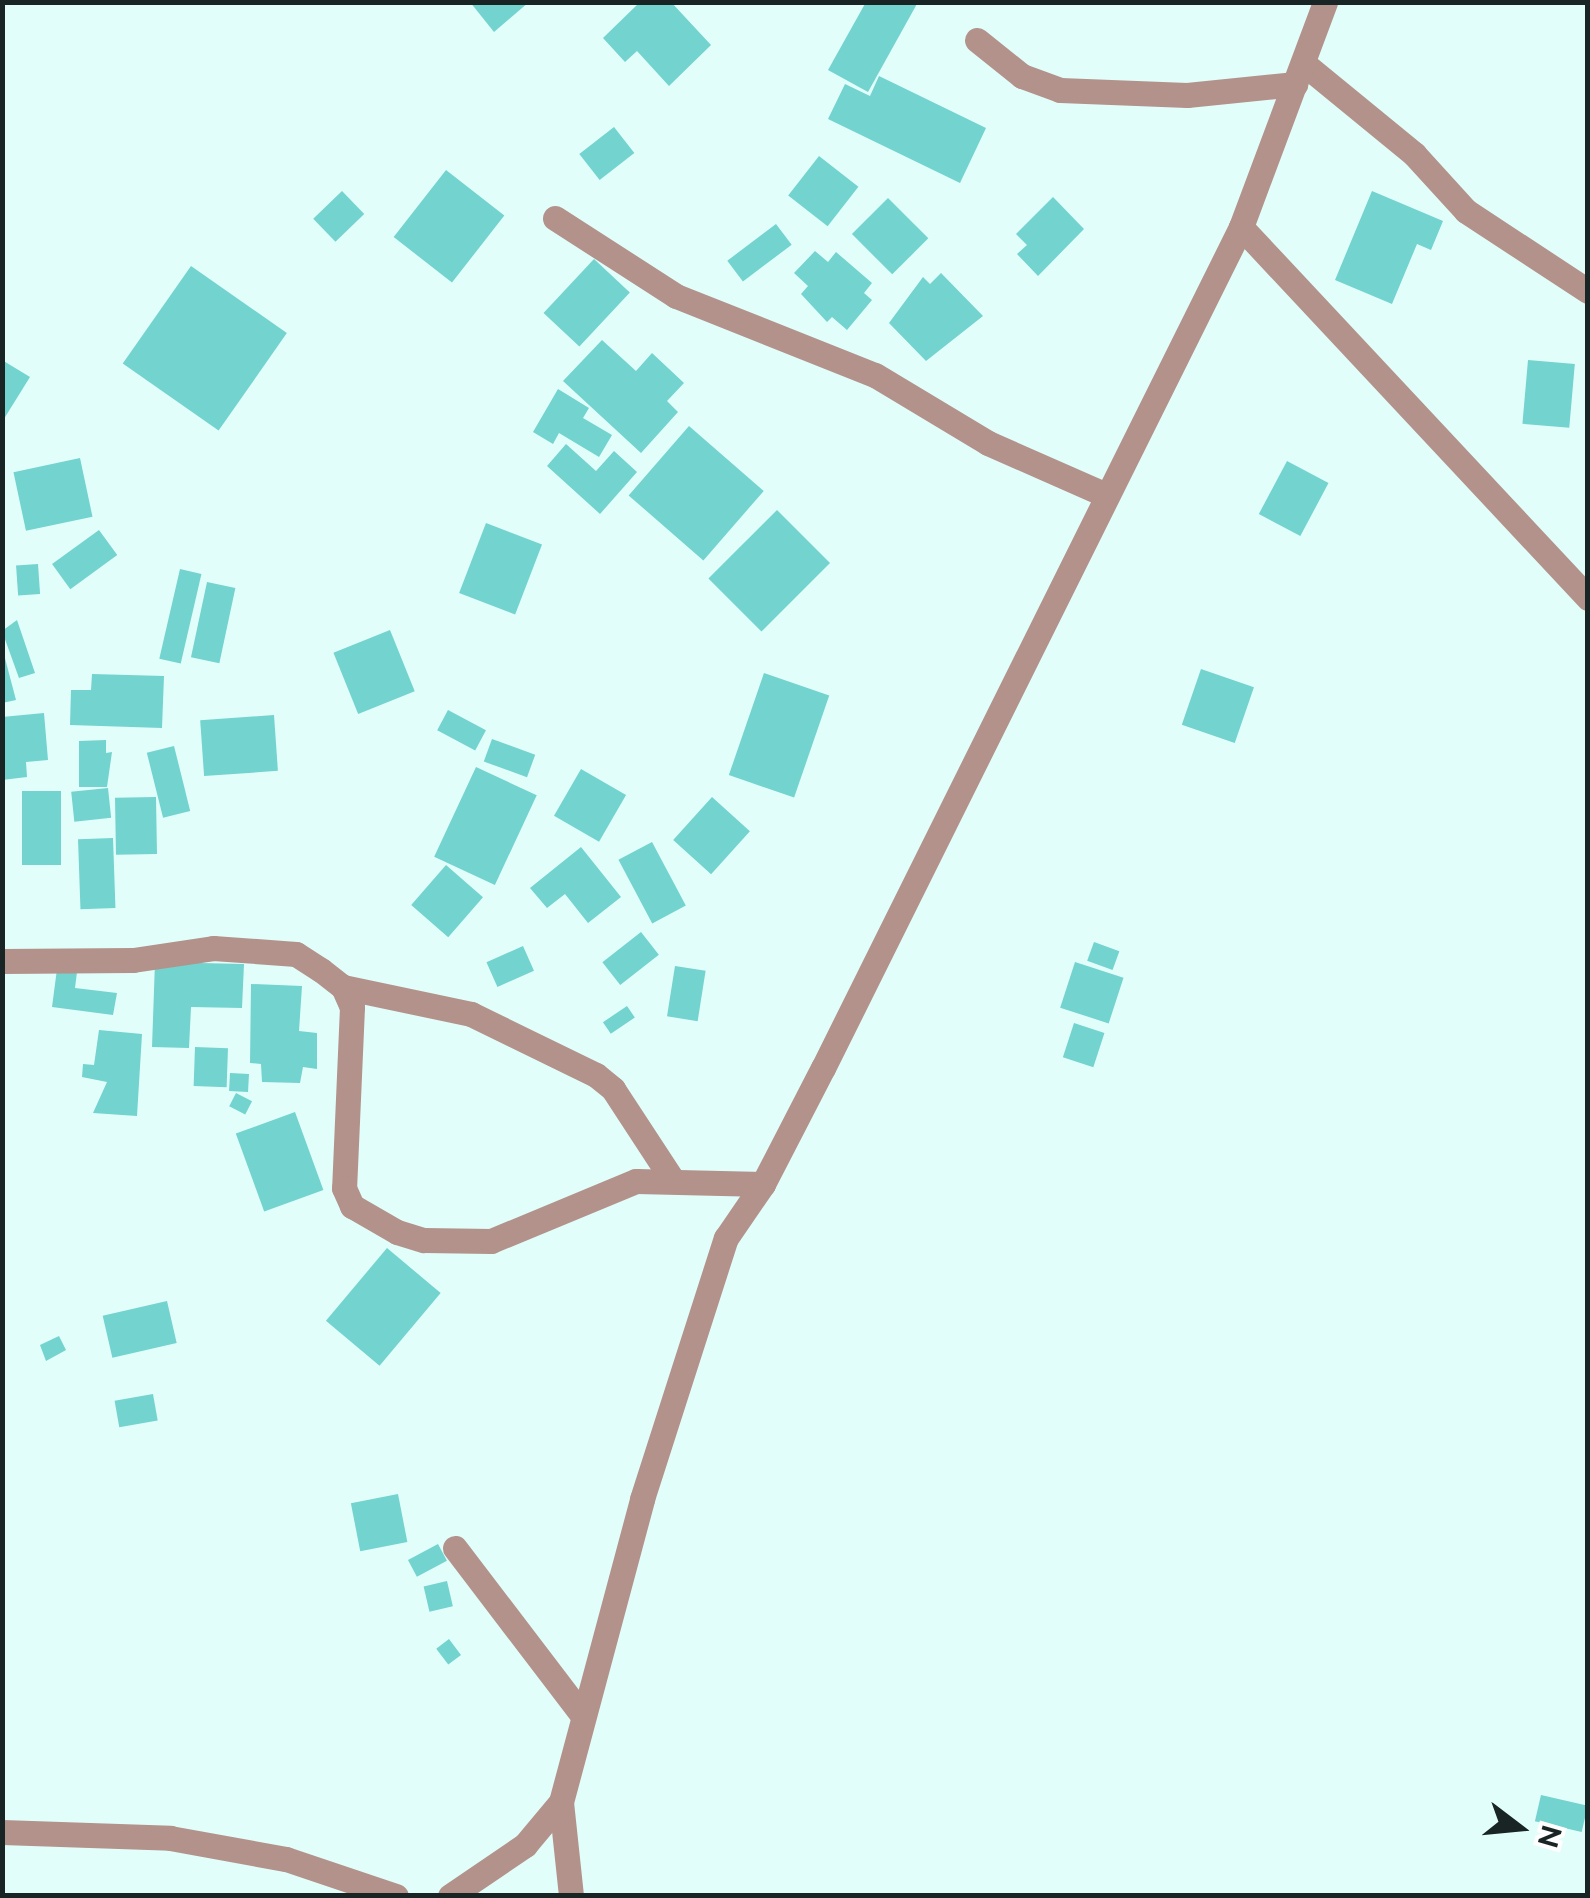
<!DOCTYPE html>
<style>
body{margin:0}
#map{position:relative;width:1590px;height:1898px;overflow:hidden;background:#e1fefb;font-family:Raleway,sans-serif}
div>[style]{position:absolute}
.building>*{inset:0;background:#73d3ce;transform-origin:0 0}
.minor>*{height:25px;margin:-12.5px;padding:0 12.5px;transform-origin:12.5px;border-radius:12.5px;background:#b3928b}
span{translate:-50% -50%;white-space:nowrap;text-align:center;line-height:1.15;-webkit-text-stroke:10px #fff;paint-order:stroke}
.frame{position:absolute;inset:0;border:5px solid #182524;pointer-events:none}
.north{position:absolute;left:1470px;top:1778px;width:100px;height:100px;-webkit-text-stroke:8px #fff;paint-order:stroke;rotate:106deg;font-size:28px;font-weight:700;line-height:40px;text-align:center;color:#182524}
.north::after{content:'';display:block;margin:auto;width:35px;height:45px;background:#182524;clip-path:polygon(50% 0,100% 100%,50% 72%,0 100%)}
</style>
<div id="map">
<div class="building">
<i style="clip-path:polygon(470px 2px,529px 2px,494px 32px)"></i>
<i style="clip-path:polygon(640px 2px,671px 2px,711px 45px,669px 86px,637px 51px,625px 62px,603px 38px)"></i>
<i style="clip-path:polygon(866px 2px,918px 2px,868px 92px,828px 70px)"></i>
<i style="clip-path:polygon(879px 76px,986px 128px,960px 183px,828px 119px,845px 84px,870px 96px)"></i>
<i style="left:614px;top:127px;width:33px;height:44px;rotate:52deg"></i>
<i style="left:819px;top:156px;width:50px;height:50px;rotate:38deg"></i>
<i style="left:446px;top:170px;width:74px;height:85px;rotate:38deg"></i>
<i style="left:342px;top:191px;width:32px;height:40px;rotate:46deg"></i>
<i style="clip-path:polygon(1372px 191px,1443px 221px,1431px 250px,1417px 244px,1392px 304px,1335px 280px)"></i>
<i style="clip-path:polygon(1053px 197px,1084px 229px,1038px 276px,1017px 254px,1027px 245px,1016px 234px)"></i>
<i style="left:888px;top:198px;width:57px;height:51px;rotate:45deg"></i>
<i style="left:776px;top:224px;width:26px;height:61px;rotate:53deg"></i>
<i style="clip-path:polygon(815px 251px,828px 262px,836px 252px,872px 283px,864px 293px,872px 300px,847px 330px,832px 317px,827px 322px,801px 294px,808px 286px,794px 273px)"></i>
<i style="left:594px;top:259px;width:49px;height:74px;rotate:43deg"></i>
<i style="left:191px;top:266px;width:117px;height:119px;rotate:35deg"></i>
<i style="clip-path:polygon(941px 273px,983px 316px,926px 361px,889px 323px,923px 277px,930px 284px)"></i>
<i style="clip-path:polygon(602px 340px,636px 371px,652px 353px,684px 383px,667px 401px,678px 412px,641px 453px,563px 381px)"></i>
<i style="clip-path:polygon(2px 360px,30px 377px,2px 422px)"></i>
<i style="left:1528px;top:360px;width:47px;height:64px;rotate:5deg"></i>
<i style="clip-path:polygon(558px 389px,589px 408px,583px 418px,612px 435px,599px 457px,559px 433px,553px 444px,533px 432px)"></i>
<i style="left:689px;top:426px;width:99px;height:92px;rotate:41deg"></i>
<i style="clip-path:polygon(566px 444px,596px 471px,614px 451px,637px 472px,600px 514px,547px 466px)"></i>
<i style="left:80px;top:458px;width:60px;height:68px;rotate:78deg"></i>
<i style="left:1287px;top:461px;width:47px;height:60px;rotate:28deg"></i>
<i style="left:777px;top:510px;width:75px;height:97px;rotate:45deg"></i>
<i style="left:486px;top:523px;width:60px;height:75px;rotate:21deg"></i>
<i style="left:99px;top:530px;width:31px;height:58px;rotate:54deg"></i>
<i style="left:38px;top:564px;width:30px;height:22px;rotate:86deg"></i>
<i style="left:180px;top:569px;width:22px;height:92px;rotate:13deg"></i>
<i style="left:207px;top:582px;width:29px;height:77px;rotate:12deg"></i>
<i style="clip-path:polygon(17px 620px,35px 673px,19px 678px,2px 631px)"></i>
<i style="left:390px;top:630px;width:66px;height:61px;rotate:68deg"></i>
<i style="clip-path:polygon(2px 647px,16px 700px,2px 703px)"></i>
<i style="left:1201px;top:669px;width:56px;height:59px;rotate:19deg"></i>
<i style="left:764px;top:673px;width:69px;height:108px;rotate:19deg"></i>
<i style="clip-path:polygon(92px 674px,164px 676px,162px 728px,70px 725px,71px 690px,91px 690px)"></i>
<i style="left:448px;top:710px;width:43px;height:23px;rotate:28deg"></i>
<i style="clip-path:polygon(44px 713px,48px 760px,26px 762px,27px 777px,2px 780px,2px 717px)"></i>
<i style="left:274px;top:715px;width:56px;height:74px;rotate:86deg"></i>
<i style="left:492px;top:739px;width:46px;height:24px;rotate:20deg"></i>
<i style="clip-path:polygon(106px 740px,106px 753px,112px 752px,107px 787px,79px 787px,79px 741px)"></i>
<i style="left:174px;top:746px;width:67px;height:28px;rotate:76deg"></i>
<i style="left:476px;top:767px;width:67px;height:99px;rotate:25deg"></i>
<i style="left:581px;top:769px;width:52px;height:54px;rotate:30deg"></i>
<i style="left:108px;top:788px;width:30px;height:37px;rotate:84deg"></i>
<i style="left:22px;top:791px;width:39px;height:74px"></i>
<i style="left:156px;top:797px;width:57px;height:41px;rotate:89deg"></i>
<i style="left:712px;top:797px;width:51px;height:58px;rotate:42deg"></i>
<i style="left:113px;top:838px;width:70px;height:35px;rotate:88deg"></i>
<i style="left:652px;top:842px;width:72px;height:38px;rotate:62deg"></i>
<i style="clip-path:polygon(581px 847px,621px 897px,588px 923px,565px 894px,547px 908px,530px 888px)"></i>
<i style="left:446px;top:865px;width:49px;height:53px;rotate:41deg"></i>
<i style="left:641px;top:932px;width:29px;height:49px;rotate:52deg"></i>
<i style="left:1094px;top:942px;width:27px;height:20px;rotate:20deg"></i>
<i style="left:523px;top:946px;width:27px;height:40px;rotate:66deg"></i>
<i style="clip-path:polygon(155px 962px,244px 964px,242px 1008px,191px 1007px,189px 1048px,152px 1047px)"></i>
<i style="left:1075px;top:962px;width:51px;height:48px;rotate:18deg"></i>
<i style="left:675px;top:966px;width:31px;height:51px;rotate:9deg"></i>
<i style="clip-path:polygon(57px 969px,77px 972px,75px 988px,117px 993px,113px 1015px,52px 1007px)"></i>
<i style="clip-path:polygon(251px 984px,302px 986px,299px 1031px,317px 1033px,317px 1069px,303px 1067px,300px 1083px,262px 1082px,261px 1064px,250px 1063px)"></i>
<i style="left:627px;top:1006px;width:14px;height:29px;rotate:56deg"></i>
<i style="left:1074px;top:1023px;width:32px;height:36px;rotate:18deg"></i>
<i style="clip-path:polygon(99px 1030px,142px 1034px,137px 1116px,93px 1113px,107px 1082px,82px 1077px,83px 1064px,94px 1065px)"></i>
<i style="left:195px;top:1047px;width:33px;height:39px;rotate:2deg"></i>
<i style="left:230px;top:1073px;width:19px;height:18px;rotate:3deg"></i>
<i style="left:236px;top:1093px;width:18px;height:15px;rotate:27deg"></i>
<i style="left:295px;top:1112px;width:83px;height:63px;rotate:70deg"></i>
<i style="left:387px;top:1248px;width:70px;height:95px;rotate:40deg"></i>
<i style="left:167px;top:1301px;width:43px;height:66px;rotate:77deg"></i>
<i style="clip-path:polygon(59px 1336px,66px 1350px,46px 1361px,40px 1345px)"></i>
<i style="left:153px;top:1394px;width:27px;height:39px;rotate:80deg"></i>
<i style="left:398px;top:1494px;width:49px;height:48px;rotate:79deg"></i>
<i style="left:438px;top:1544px;width:19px;height:34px;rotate:62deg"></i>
<i style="left:447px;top:1581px;width:26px;height:24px;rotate:77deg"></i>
<i style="left:449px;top:1639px;width:20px;height:16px;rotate:53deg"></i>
<i style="left:1541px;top:1795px;width:48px;height:27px;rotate:13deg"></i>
</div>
<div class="minor">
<i style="left:977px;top:40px;width:58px;rotate:38.7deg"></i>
<i style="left:1022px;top:76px;width:40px;rotate:20.2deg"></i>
<i style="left:1060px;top:90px;width:127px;rotate:2.3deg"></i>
<i style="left:1187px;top:95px;width:109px;rotate:-5.8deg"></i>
<i style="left:1303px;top:63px;width:144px;rotate:39.3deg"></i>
<i style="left:1414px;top:154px;width:77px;rotate:47.6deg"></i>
<i style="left:1466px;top:211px;width:146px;rotate:33.3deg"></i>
<i style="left:555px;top:218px;width:144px;rotate:32.8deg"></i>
<i style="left:676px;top:296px;width:214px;rotate:21.7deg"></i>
<i style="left:875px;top:375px;width:132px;rotate:31deg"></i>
<i style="left:988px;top:443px;width:129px;rotate:23.8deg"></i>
<i style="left:1241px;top:227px;width:508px;rotate:46.91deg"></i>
<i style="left:2px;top:961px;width:131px;rotate:-0.4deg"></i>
<i style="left:133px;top:960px;width:81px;rotate:-8.5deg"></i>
<i style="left:213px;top:948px;width:83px;rotate:4.1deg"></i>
<i style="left:296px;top:954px;width:30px;rotate:33deg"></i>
<i style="left:321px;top:970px;width:28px;rotate:38deg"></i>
<i style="left:343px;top:987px;width:22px;rotate:66deg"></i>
<i style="left:352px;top:1007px;width:181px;rotate:92.5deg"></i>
<i style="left:344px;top:1188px;width:20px;rotate:66deg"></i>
<i style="left:352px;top:1206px;width:52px;rotate:30deg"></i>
<i style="left:397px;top:1232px;width:28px;rotate:17deg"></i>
<i style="left:424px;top:1240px;width:67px;rotate:0.9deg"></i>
<i style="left:491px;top:1241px;width:157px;rotate:-22.5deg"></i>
<i style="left:636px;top:1181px;width:127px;rotate:1.4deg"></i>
<i style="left:343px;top:987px;width:131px;rotate:11.9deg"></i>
<i style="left:471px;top:1014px;width:139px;rotate:26deg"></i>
<i style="left:596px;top:1075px;width:22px;rotate:39deg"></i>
<i style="left:613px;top:1089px;width:108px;rotate:56.8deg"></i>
<i style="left:455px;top:1548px;width:210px;rotate:52.7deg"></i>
<i style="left:561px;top:1802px;width:95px;rotate:83.9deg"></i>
<i style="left:2px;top:1832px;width:168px;rotate:2deg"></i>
<i style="left:170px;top:1838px;width:118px;rotate:10.3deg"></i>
<i style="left:286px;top:1859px;width:116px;rotate:18.6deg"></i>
<i style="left:450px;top:1896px;width:91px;rotate:-34.2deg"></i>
<i style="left:525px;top:1845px;width:56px;rotate:-50.1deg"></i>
<i style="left:561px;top:1802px;width:314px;rotate:-75deg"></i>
<i style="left:642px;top:1499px;width:274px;rotate:-72.2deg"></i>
<i style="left:726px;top:1238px;width:65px;rotate:-55.6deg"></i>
<i style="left:763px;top:1184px;width:131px;rotate:-62.7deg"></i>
<i style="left:823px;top:1068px;width:939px;rotate:-63.57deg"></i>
<i style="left:1241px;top:227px;width:240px;rotate:-69.5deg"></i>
</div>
<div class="frame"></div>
<div class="north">N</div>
</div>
